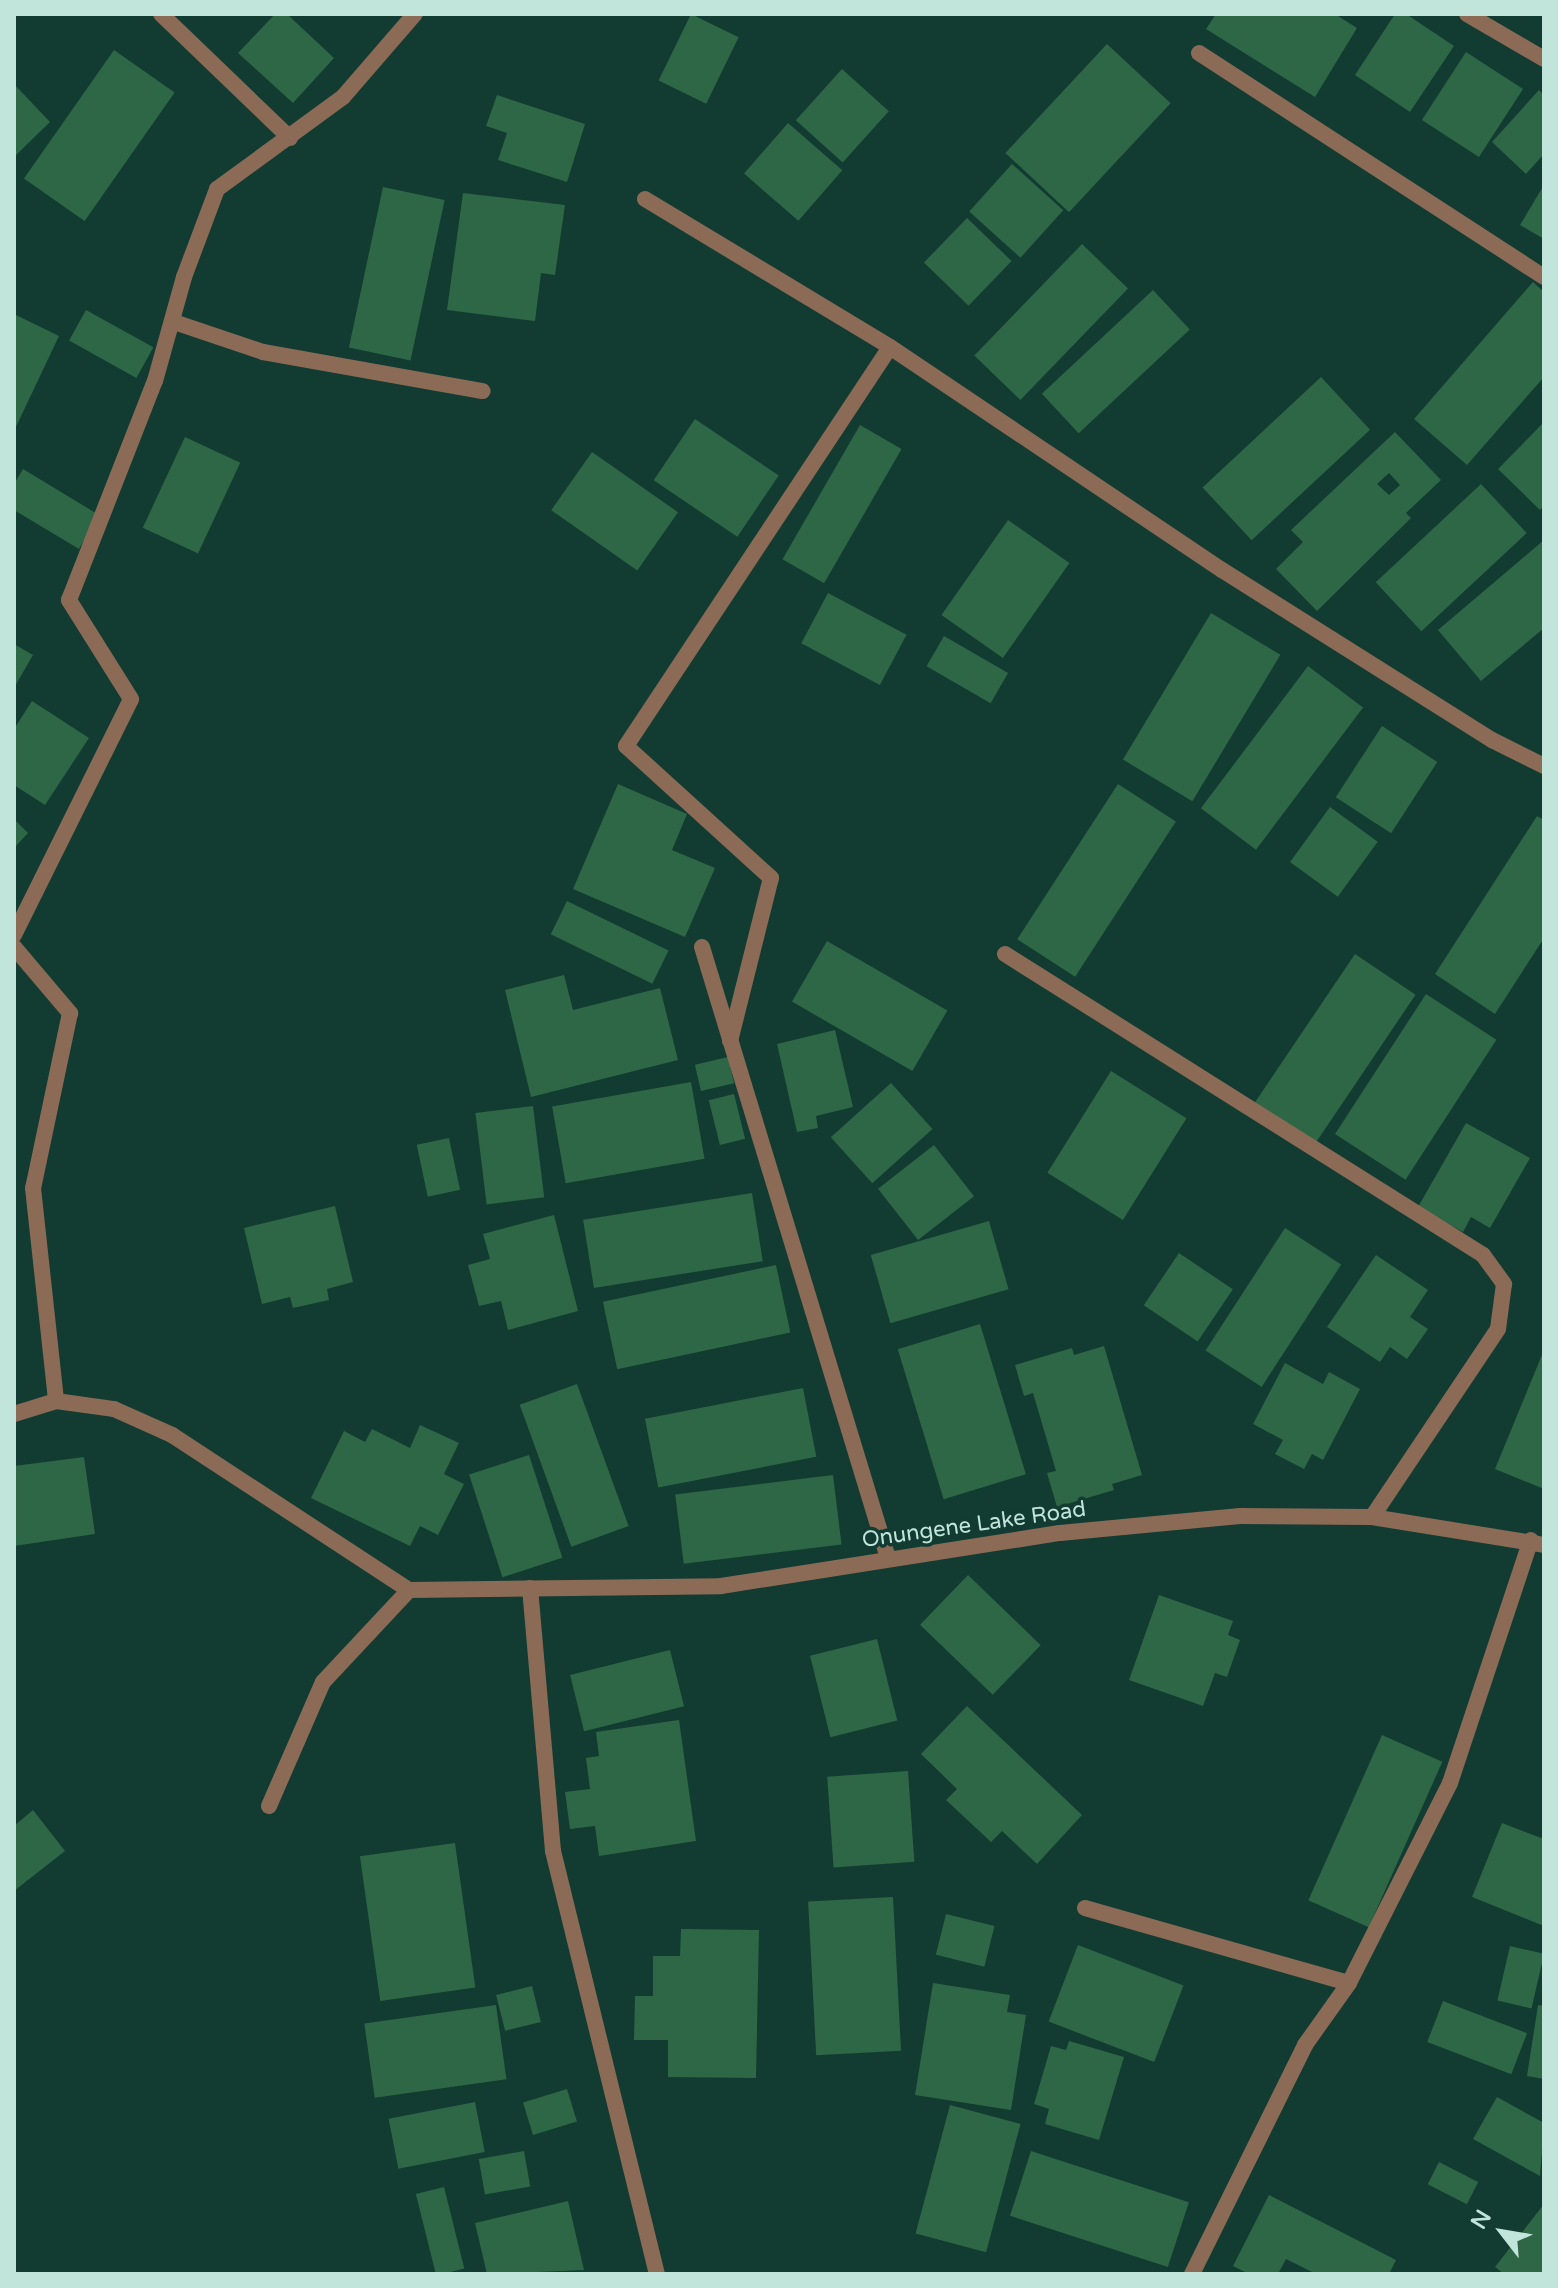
<!DOCTYPE html>
<style>
body{margin:0}
#map{position:relative;width:1558px;height:2288px;overflow:hidden;background:#123b32;font-family:"Varela Round",sans-serif}
div>[style]{position:absolute}
.building>*{inset:0;background:#2e6745;transform-origin:0 0}
.minor>*{height:16px;margin:-8px;padding:0 8px;transform-origin:8px;border-radius:8px;background:#8c6b56}
span{translate:-50% -50%;white-space:nowrap;text-align:center;line-height:1.15;-webkit-text-stroke:7px #123b32;paint-order:stroke}
.street-label{font-size:22px;color:#c1e5da}
.frame{position:absolute;inset:0;border:16px solid #c1e5da;pointer-events:none}
.north{position:absolute;left:1462px;top:2192px;width:80px;height:80px;-webkit-text-stroke:6px #123b32;paint-order:stroke;rotate:301deg;font-size:22px;font-weight:700;line-height:32px;text-align:center;color:#c1e5da}
.north::after{content:'';display:block;margin:auto;width:28px;height:36px;background:#c1e5da;clip-path:polygon(50% 0,100% 100%,50% 72%,0 100%)}
</style>
<div id="map">
<div class="building">
<i style="clip-path:polygon(275px 14px,287px 14px,334px 58px,293px 103px,238px 53px)"></i>
<i style="left:691px;top:14px;width:53px;height:74px;rotate:26deg"></i>
<i style="clip-path:polygon(1216px 14px,1335px 14px,1357px 28px,1315px 97px,1206px 29px)"></i>
<i style="clip-path:polygon(1395px 14px,1406px 14px,1454px 46px,1410px 112px,1355px 75px)"></i>
<i style="left:1107px;top:44px;width:87px;height:149px;rotate:43deg"></i>
<i style="left:114px;top:50px;width:74px;height:157px;rotate:35deg"></i>
<i style="left:1466px;top:52px;width:68px;height:81px;rotate:33deg"></i>
<i style="left:842px;top:69px;width:63px;height:69px;rotate:42deg"></i>
<i style="clip-path:polygon(14px 84px,50px 122px,14px 157px)"></i>
<i style="clip-path:polygon(1539px 90px,1544px 95px,1544px 154px,1526px 174px,1492px 142px)"></i>
<i style="clip-path:polygon(497px 95px,585px 124px,567px 182px,498px 160px,507px 133px,486px 126px)"></i>
<i style="left:788px;top:123px;width:72px;height:67px;rotate:41deg"></i>
<i style="left:1012px;top:164px;width:69px;height:64px;rotate:42deg"></i>
<i style="clip-path:polygon(1544px 185px,1544px 239px,1520px 225px)"></i>
<i style="left:383px;top:187px;width:63px;height:164px;rotate:12deg"></i>
<i style="clip-path:polygon(463px 193px,565px 205px,555px 275px,541px 273px,535px 321px,447px 310px)"></i>
<i style="left:967px;top:218px;width:62px;height:62px;rotate:44deg"></i>
<i style="left:1082px;top:244px;width:64px;height:155px;rotate:44deg"></i>
<i style="clip-path:polygon(1533px 282px,1544px 292px,1544px 377px,1467px 465px,1414px 419px)"></i>
<i style="left:1153px;top:290px;width:54px;height:152px;rotate:47deg"></i>
<i style="left:86px;top:310px;width:77px;height:35px;rotate:29deg"></i>
<i style="clip-path:polygon(14px 314px,59px 336px,14px 431px)"></i>
<i style="left:1321px;top:377px;width:72px;height:162px;rotate:47deg"></i>
<i style="left:695px;top:419px;width:101px;height:74px;rotate:34deg"></i>
<i style="clip-path:polygon(1544px 422px,1544px 505px,1540px 510px,1498px 469px)"></i>
<i style="left:860px;top:425px;width:48px;height:155px;rotate:30deg"></i>
<i style="clip-path:polygon(evenodd,1395px 432px,1441px 480px,1406px 513px,1411px 518px,1317px 611px,1276px 569px,1303px 542px,1291px 530px,1395px 432px,1389px 473px,1400px 485px,1389px 495px,1377px 484px,1389px 473px)"></i>
<i style="left:185px;top:437px;width:61px;height:100px;rotate:25deg"></i>
<i style="left:592px;top:452px;width:105px;height:71px;rotate:35deg"></i>
<i style="clip-path:polygon(23px 469px,99px 515px,79px 549px,14px 510px,14px 484px)"></i>
<i style="left:1481px;top:484px;width:67px;height:144px;rotate:47deg"></i>
<i style="left:1008px;top:520px;width:75px;height:116px;rotate:35deg"></i>
<i style="clip-path:polygon(1544px 540px,1544px 628px,1481px 681px,1438px 630px)"></i>
<i style="left:828px;top:593px;width:89px;height:57px;rotate:28deg"></i>
<i style="left:1211px;top:613px;width:81px;height:171px;rotate:31deg"></i>
<i style="left:944px;top:636px;width:74px;height:35px;rotate:30deg"></i>
<i style="clip-path:polygon(14px 644px,33px 655px,14px 688px)"></i>
<i style="left:1308px;top:666px;width:69px;height:178px;rotate:37deg"></i>
<i style="clip-path:polygon(32px 701px,89px 738px,45px 805px,14px 785px,14px 729px)"></i>
<i style="left:1382px;top:726px;width:66px;height:85px;rotate:33deg"></i>
<i style="clip-path:polygon(618px 784px,687px 814px,672px 850px,715px 868px,685px 937px,573px 889px)"></i>
<i style="left:1118px;top:784px;width:69px;height:185px;rotate:33deg"></i>
<i style="left:1330px;top:807px;width:59px;height:68px;rotate:36deg"></i>
<i style="clip-path:polygon(1537px 816px,1544px 820px,1544px 938px,1495px 1014px,1435px 974px)"></i>
<i style="clip-path:polygon(14px 819px,28px 833px,14px 848px)"></i>
<i style="left:567px;top:901px;width:113px;height:37px;rotate:26deg"></i>
<i style="left:827px;top:941px;width:139px;height:70px;rotate:30deg"></i>
<i style="left:1355px;top:954px;width:73px;height:182px;rotate:34deg"></i>
<i style="clip-path:polygon(564px 975px,573px 1010px,660px 988px,678px 1060px,531px 1097px,505px 990px)"></i>
<i style="left:1426px;top:994px;width:84px;height:167px;rotate:33deg"></i>
<i style="clip-path:polygon(835px 1030px,853px 1107px,816px 1116px,818px 1128px,797px 1132px,777px 1044px)"></i>
<i style="left:728px;top:1057px;width:27px;height:34px;rotate:77deg"></i>
<i style="left:1111px;top:1071px;width:89px;height:120px;rotate:32deg"></i>
<i style="left:691px;top:1082px;width:78px;height:141px;rotate:80deg"></i>
<i style="left:891px;top:1083px;width:62px;height:81px;rotate:48deg"></i>
<i style="left:734px;top:1094px;width:46px;height:26px;rotate:76deg"></i>
<i style="left:533px;top:1106px;width:92px;height:58px;rotate:83deg"></i>
<i style="clip-path:polygon(1466px 1123px,1530px 1158px,1490px 1228px,1471px 1217px,1463px 1232px,1418px 1207px)"></i>
<i style="left:449px;top:1138px;width:53px;height:33px;rotate:78deg"></i>
<i style="left:934px;top:1145px;width:65px;height:71px;rotate:52deg"></i>
<i style="left:752px;top:1193px;width:69px;height:171px;rotate:81deg"></i>
<i style="clip-path:polygon(335px 1206px,353px 1282px,327px 1289px,329px 1300px,293px 1308px,290px 1297px,262px 1304px,244px 1228px)"></i>
<i style="clip-path:polygon(554px 1215px,578px 1311px,508px 1330px,501px 1301px,479px 1306px,468px 1265px,490px 1259px,483px 1234px)"></i>
<i style="left:989px;top:1221px;width:71px;height:123px;rotate:74deg"></i>
<i style="left:1285px;top:1228px;width:67px;height:146px;rotate:33deg"></i>
<i style="left:1179px;top:1253px;width:65px;height:63px;rotate:34deg"></i>
<i style="clip-path:polygon(1376px 1255px,1428px 1290px,1410px 1317px,1428px 1329px,1407px 1359px,1390px 1347px,1380px 1362px,1327px 1327px)"></i>
<i style="left:776px;top:1265px;width:69px;height:177px;rotate:78deg"></i>
<i style="left:980px;top:1324px;width:157px;height:86px;rotate:73deg"></i>
<i style="clip-path:polygon(1104px 1346px,1142px 1475px,1112px 1484px,1114px 1490px,1057px 1507px,1047px 1473px,1056px 1471px,1033px 1393px,1024px 1396px,1015px 1365px,1072px 1348px,1074px 1355px)"></i>
<i style="clip-path:polygon(1544px 1350px,1544px 1489px,1495px 1469px)"></i>
<i style="clip-path:polygon(1285px 1363px,1323px 1384px,1329px 1372px,1360px 1389px,1323px 1460px,1312px 1454px,1304px 1469px,1275px 1454px,1283px 1440px,1253px 1424px)"></i>
<i style="left:577px;top:1384px;width:151px;height:61px;rotate:70deg"></i>
<i style="left:803px;top:1388px;width:70px;height:161px;rotate:79deg"></i>
<i style="clip-path:polygon(420px 1425px,459px 1443px,444px 1474px,464px 1484px,438px 1535px,420px 1526px,410px 1546px,311px 1498px,344px 1431px,365px 1442px,372px 1429px,410px 1448px)"></i>
<i style="left:529px;top:1455px;width:108px;height:63px;rotate:72deg"></i>
<i style="clip-path:polygon(84px 1457px,95px 1534px,14px 1546px,14px 1466px)"></i>
<i style="left:833px;top:1475px;width:70px;height:159px;rotate:83deg"></i>
<i style="left:968px;top:1575px;width:101px;height:69px;rotate:44deg"></i>
<i style="clip-path:polygon(1159px 1595px,1233px 1621px,1228px 1635px,1240px 1640px,1227px 1677px,1215px 1673px,1203px 1706px,1129px 1680px)"></i>
<i style="left:877px;top:1639px;width:84px;height:69px;rotate:76deg"></i>
<i style="left:670px;top:1650px;width:58px;height:103px;rotate:76deg"></i>
<i style="clip-path:polygon(967px 1706px,1082px 1815px,1037px 1864px,1002px 1831px,991px 1842px,946px 1800px,957px 1789px,921px 1754px)"></i>
<i style="clip-path:polygon(679px 1720px,696px 1841px,599px 1856px,595px 1826px,570px 1829px,565px 1792px,590px 1789px,586px 1758px,599px 1756px,596px 1732px)"></i>
<i style="left:1382px;top:1735px;width:66px;height:181px;rotate:24deg"></i>
<i style="left:908px;top:1771px;width:91px;height:81px;rotate:86deg"></i>
<i style="clip-path:polygon(33px 1810px,65px 1851px,14px 1891px,14px 1826px)"></i>
<i style="clip-path:polygon(1502px 1823px,1544px 1839px,1544px 1926px,1472px 1897px)"></i>
<i style="left:455px;top:1843px;width:146px;height:96px;rotate:82deg"></i>
<i style="left:893px;top:1897px;width:154px;height:85px;rotate:87deg"></i>
<i style="left:946px;top:1914px;width:50px;height:42px;rotate:14deg"></i>
<i style="clip-path:polygon(681px 1929px,759px 1930px,756px 2078px,668px 2077px,668px 2040px,634px 2040px,635px 1996px,653px 1996px,653px 1956px,680px 1956px)"></i>
<i style="left:1078px;top:1945px;width:113px;height:82px;rotate:21deg"></i>
<i style="left:1510px;top:1946px;width:35px;height:56px;rotate:13deg"></i>
<i style="clip-path:polygon(933px 1983px,1010px 1995px,1007px 2012px,1026px 2015px,1011px 2110px,915px 2095px)"></i>
<i style="left:532px;top:1986px;width:37px;height:37px;rotate:76deg"></i>
<i style="left:1443px;top:2001px;width:90px;height:44px;rotate:21deg"></i>
<i style="left:496px;top:2005px;width:75px;height:133px;rotate:82deg"></i>
<i style="clip-path:polygon(1538px 2005px,1544px 2006px,1544px 2079px,1527px 2076px)"></i>
<i style="clip-path:polygon(1069px 2041px,1124px 2057px,1099px 2140px,1045px 2124px,1049px 2109px,1034px 2104px,1051px 2046px,1066px 2050px)"></i>
<i style="left:567px;top:2089px;width:34px;height:46px;rotate:73deg"></i>
<i style="clip-path:polygon(1497px 2097px,1544px 2123px,1540px 2176px,1473px 2139px)"></i>
<i style="left:475px;top:2102px;width:51px;height:88px;rotate:79deg"></i>
<i style="left:950px;top:2105px;width:73px;height:133px;rotate:15deg"></i>
<i style="left:524px;top:2151px;width:36px;height:46px;rotate:80deg"></i>
<i style="left:1031px;top:2151px;width:166px;height:68px;rotate:18deg"></i>
<i style="left:1439px;top:2162px;width:44px;height:25px;rotate:27deg"></i>
<i style="left:444px;top:2187px;width:84px;height:29px;rotate:76deg"></i>
<i style="clip-path:polygon(1269px 2195px,1396px 2260px,1389px 2274px,1316px 2274px,1286px 2259px,1278px 2274px,1249px 2274px,1233px 2266px)"></i>
<i style="clip-path:polygon(568px 2201px,584px 2270px,487px 2274px,475px 2223px)"></i>
<i style="clip-path:polygon(1544px 2204px,1544px 2274px,1504px 2274px,1495px 2267px)"></i>
</div>
<div class="minor">
<i style="left:161px;top:14px;width:179px;rotate:43.9deg"></i>
<i style="left:1467px;top:14px;width:89px;rotate:30.3deg"></i>
<i style="left:1199px;top:53px;width:411px;rotate:33deg"></i>
<i style="left:645px;top:199px;width:286px;rotate:31.1deg"></i>
<i style="left:890px;top:347px;width:400px;rotate:33.9deg"></i>
<i style="left:1222px;top:570px;width:319px;rotate:32.2deg"></i>
<i style="left:1492px;top:740px;width:58px;rotate:26.6deg"></i>
<i style="left:174px;top:322px;width:94px;rotate:18.6deg"></i>
<i style="left:263px;top:352px;width:223px;rotate:10.1deg"></i>
<i style="left:14px;top:935px;width:263px;rotate:-63.6deg"></i>
<i style="left:131px;top:699px;width:117px;rotate:-122.1deg"></i>
<i style="left:69px;top:600px;width:235px;rotate:-68.6deg"></i>
<i style="left:155px;top:381px;width:108px;rotate:-74.4deg"></i>
<i style="left:184px;top:277px;width:94px;rotate:-69.4deg"></i>
<i style="left:217px;top:189px;width:156px;rotate:-36.1deg"></i>
<i style="left:343px;top:97px;width:110px;rotate:-49.1deg"></i>
<i style="left:14px;top:947px;width:87px;rotate:49.7deg"></i>
<i style="left:70px;top:1013px;width:179px;rotate:101.9deg"></i>
<i style="left:33px;top:1188px;width:214px;rotate:83.8deg"></i>
<i style="left:702px;top:947px;width:639px;rotate:73.07deg"></i>
<i style="left:1005px;top:954px;width:565px;rotate:32.2deg"></i>
<i style="left:1483px;top:1255px;width:36px;rotate:54deg"></i>
<i style="left:1504px;top:1284px;width:45px;rotate:97.6deg"></i>
<i style="left:1498px;top:1329px;width:226px;rotate:123.8deg"></i>
<i style="left:730px;top:1041px;width:168px;rotate:-75.9deg"></i>
<i style="left:771px;top:878px;width:196px;rotate:-137.7deg"></i>
<i style="left:626px;top:746px;width:478px;rotate:-56.5deg"></i>
<i style="left:14px;top:1414px;width:44px;rotate:-17.2deg"></i>
<i style="left:56px;top:1401px;width:59px;rotate:7.9deg"></i>
<i style="left:114px;top:1409px;width:64px;rotate:24.1deg"></i>
<i style="left:172px;top:1435px;width:283px;rotate:33.2deg"></i>
<i style="left:530px;top:1588px;width:264px;rotate:85deg"></i>
<i style="left:553px;top:1851px;width:436px;rotate:76.2deg"></i>
<i style="left:409px;top:1590px;width:312px;rotate:-0.7deg"></i>
<i style="left:721px;top:1586px;width:343px;rotate:-8.9deg"></i>
<i style="left:1060px;top:1533px;width:181px;rotate:-5.4deg"></i>
<i style="left:1240px;top:1516px;width:132px;rotate:0.4deg"></i>
<i style="left:1372px;top:1517px;width:174px;rotate:9.2deg"></i>
<i style="left:269px;top:1806px;width:135px;rotate:-66.5deg"></i>
<i style="left:323px;top:1682px;width:126px;rotate:-46.9deg"></i>
<i style="left:1085px;top:1908px;width:274px;rotate:15.9deg"></i>
<i style="left:1192px;top:2274px;width:255px;rotate:-63.7deg"></i>
<i style="left:1305px;top:2045px;width:76px;rotate:-54.6deg"></i>
<i style="left:1349px;top:1983px;width:224px;rotate:-63.2deg"></i>
<i style="left:1450px;top:1783px;width:256px;rotate:-71.6deg"></i>
</div>
<div class="street-label">
<span style="left:974px;top:1525px;rotate:-8deg">Onungene Lake Road</span>
</div>
<div class="frame"></div>
<div class="north">N</div>
</div>
